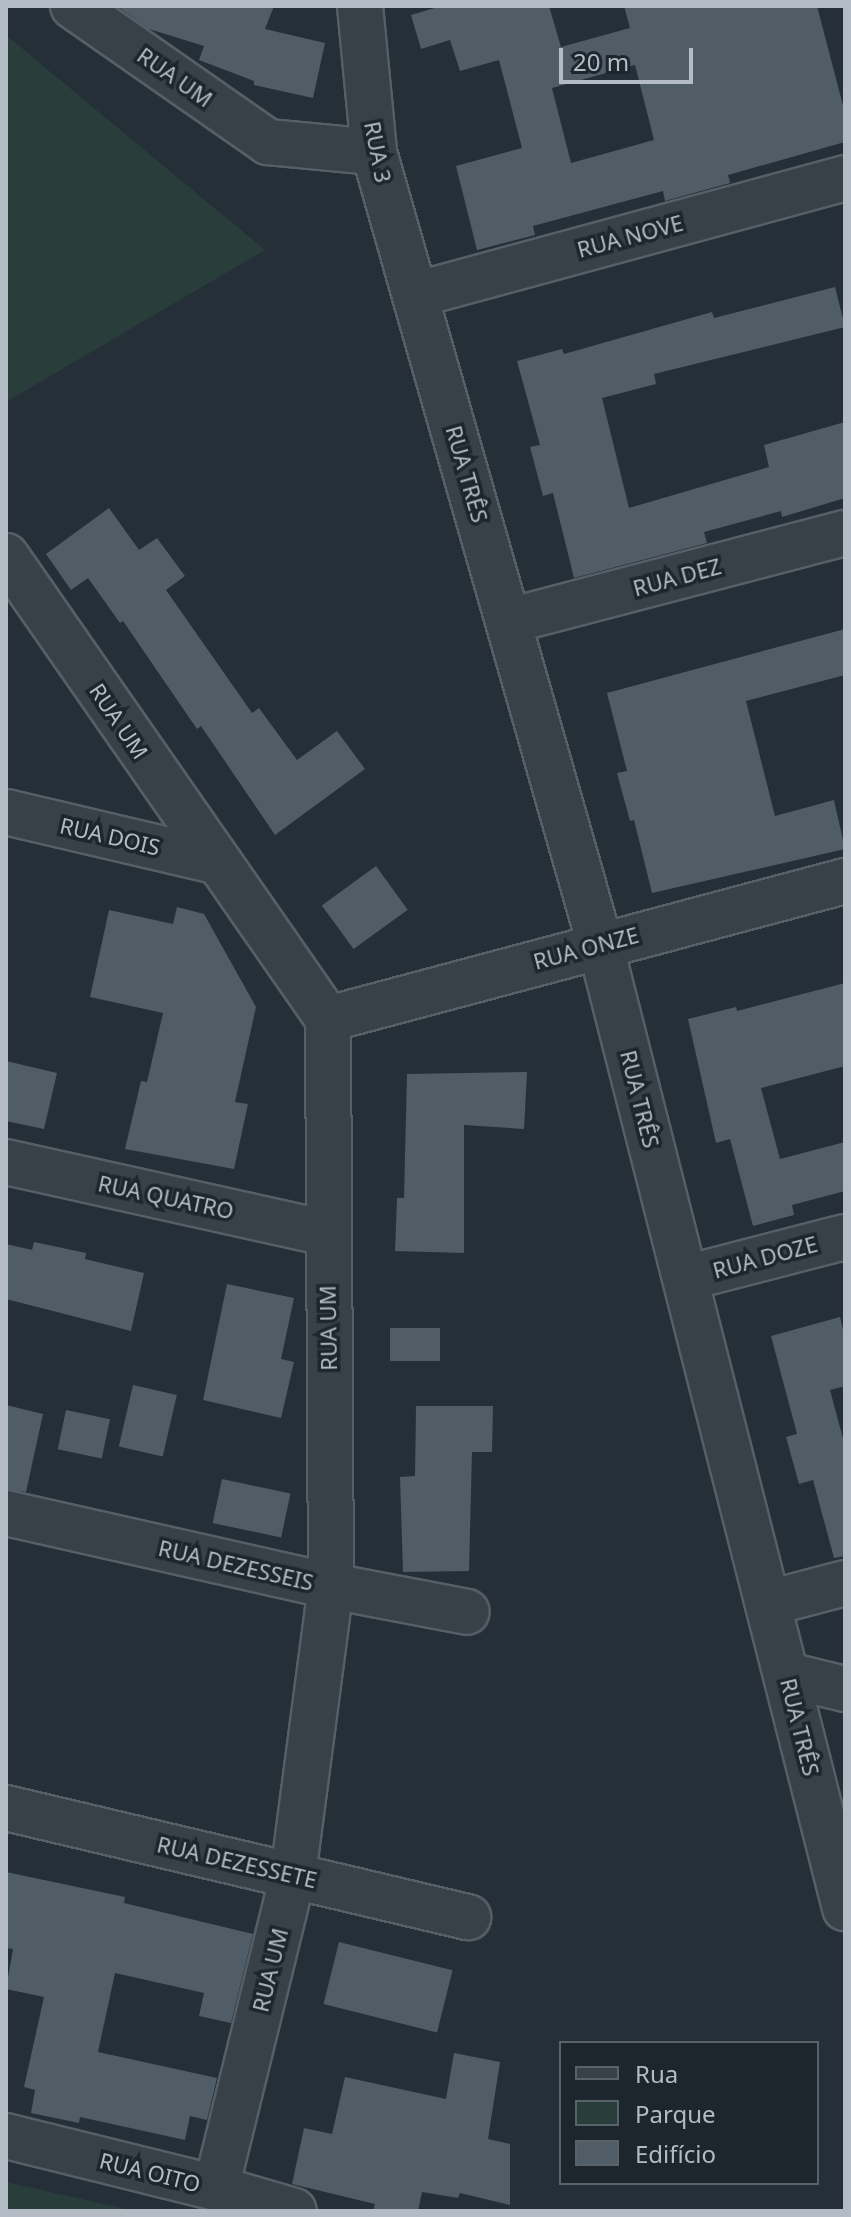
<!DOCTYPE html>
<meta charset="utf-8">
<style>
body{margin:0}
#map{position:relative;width:851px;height:2217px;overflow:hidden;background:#252f38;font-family:"Noto Sans",sans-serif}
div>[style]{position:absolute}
.green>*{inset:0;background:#293d3b}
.building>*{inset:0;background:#505c66;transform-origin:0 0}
.roads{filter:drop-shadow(2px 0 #565f66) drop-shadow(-2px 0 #565f66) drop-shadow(0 2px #565f66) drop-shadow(0 -2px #565f66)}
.minor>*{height:44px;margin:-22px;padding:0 22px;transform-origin:22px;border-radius:22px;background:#384148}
span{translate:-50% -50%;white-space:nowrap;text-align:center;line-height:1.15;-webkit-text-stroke:7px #1d262d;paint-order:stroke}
.street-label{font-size:22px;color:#b3bcc4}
.frame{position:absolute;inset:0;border:8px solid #b3bcc4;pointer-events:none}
.legend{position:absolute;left:559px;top:2041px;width:260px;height:144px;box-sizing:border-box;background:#1d262d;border:2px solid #596269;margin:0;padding:10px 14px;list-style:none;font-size:24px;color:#b3bcc4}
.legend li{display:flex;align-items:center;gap:16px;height:40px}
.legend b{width:40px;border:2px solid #596269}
.scale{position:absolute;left:559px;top:48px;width:134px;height:36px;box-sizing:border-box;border:4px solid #b3bcc4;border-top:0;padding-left:10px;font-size:24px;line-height:28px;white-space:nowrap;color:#b3bcc4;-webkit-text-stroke:6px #1d262d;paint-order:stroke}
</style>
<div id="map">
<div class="green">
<i style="clip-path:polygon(6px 35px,265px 250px,6px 402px)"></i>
<i style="clip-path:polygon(6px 2182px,135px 2211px,6px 2211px)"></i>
</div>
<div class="building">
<i style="clip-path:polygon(117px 6px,274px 6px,265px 29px,325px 43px,313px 98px,254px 85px,254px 81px,199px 60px,204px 46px,149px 29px)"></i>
<i style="clip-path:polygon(evenodd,441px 6px,549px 6px,561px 47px,630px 28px,624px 6px,817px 6px,845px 113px,845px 142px,728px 175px,730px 183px,665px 201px,663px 191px,533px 226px,535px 235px,477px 250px,456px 166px,522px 148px,499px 60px,460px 71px,450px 40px,421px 49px,411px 15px,441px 6px,635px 65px,654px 140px,571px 163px,552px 88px,635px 65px)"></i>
<i style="clip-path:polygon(835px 287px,845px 327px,654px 374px,656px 384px,602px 398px,629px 508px,769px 467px,764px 445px,845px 422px,845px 498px,782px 517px,781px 511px,704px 532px,707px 543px,574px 578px,553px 493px,543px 496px,530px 447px,540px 445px,517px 361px,562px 349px,564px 354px,712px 312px,714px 318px)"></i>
<i style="clip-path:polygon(109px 508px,139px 550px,157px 538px,185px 576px,166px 590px,252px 713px,259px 708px,297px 760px,337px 731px,365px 769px,275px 835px,201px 726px,197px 729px,123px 621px,120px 623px,88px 578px,71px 590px,46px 554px)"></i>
<i style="clip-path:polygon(845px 629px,845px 675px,746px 701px,775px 816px,834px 800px,845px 849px,652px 893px,634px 820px,630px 821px,617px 773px,627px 771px,607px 693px)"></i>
<i style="left:376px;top:866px;width:54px;height:67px;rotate:54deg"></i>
<i style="clip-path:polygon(177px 907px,204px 914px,256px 1007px,235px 1102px,248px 1104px,234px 1169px,125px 1149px,141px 1081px,147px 1082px,163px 1013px,90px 997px,109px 910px,173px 924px)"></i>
<i style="clip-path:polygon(845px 983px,845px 1066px,761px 1088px,780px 1159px,845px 1142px,845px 1191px,792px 1205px,794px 1215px,753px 1226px,730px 1139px,716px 1143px,688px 1019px,736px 1007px,737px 1011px)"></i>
<i style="clip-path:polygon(6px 1061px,57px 1073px,44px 1129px,6px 1121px)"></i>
<i style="clip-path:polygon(527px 1072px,524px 1129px,464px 1125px,464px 1253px,395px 1251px,397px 1198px,404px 1198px,407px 1074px)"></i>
<i style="clip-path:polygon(34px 1242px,86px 1253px,85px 1259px,144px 1273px,131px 1331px,6px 1299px,6px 1244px,32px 1250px)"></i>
<i style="clip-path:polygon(227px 1284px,294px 1298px,281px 1359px,294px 1362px,281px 1418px,203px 1400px)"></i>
<i style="clip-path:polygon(840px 1317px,845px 1338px,845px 1386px,830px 1390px,845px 1446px,845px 1556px,834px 1558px,813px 1480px,799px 1484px,786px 1437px,797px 1434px,771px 1336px)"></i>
<i style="left:390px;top:1328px;width:50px;height:33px"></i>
<i style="left:133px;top:1385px;width:45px;height:63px;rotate:13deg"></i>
<i style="clip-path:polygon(6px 1405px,43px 1414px,26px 1492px,6px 1489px)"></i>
<i style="clip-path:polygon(416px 1406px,493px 1406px,492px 1452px,472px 1452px,469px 1571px,403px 1572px,400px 1477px,415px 1476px)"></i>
<i style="left:66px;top:1410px;width:45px;height:40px;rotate:12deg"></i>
<i style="left:222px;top:1479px;width:70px;height:45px;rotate:12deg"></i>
<i style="clip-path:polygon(6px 1872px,125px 1897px,124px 1903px,253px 1934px,231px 2023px,199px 2016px,204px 1993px,115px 1973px,98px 2052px,217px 2078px,207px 2120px,190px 2116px,185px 2140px,80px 2117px,79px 2123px,31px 2113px,35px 2090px,24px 2087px,44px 1997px,6px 1989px,13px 1949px,6px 1948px)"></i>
<i style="left:339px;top:1942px;width:117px;height:64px;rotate:14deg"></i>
<i style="clip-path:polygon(454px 2053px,500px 2062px,488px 2139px,510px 2144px,510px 2205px,460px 2193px,458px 2198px,422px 2192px,418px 2211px,373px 2211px,375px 2204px,292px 2184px,304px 2128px,332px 2134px,345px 2077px,446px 2099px)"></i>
</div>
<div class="roads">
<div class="minor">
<i style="left:73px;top:6px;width:238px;rotate:34.9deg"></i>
<i style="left:268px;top:142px;width:106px;rotate:5.4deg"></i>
<i style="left:360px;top:6px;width:147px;rotate:84.5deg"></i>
<i style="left:374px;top:152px;width:824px;rotate:74.07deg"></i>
<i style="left:600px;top:944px;width:995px;rotate:75.74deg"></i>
<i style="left:415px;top:295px;width:446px;rotate:-15.2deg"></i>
<i style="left:6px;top:556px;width:564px;rotate:55.18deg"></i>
<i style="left:328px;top:1019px;width:567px;rotate:89.7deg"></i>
<i style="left:331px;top:1586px;width:291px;rotate:97.5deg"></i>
<i style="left:293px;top:1875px;width:322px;rotate:103.8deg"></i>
<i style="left:509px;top:621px;width:347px;rotate:-14.7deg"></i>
<i style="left:6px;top:812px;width:215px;rotate:13.2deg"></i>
<i style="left:328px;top:1019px;width:535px;rotate:-14.95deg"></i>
<i style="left:6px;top:1162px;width:329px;rotate:12.5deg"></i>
<i style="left:686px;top:1278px;width:164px;rotate:-14.5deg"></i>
<i style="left:6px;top:1513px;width:333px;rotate:12.7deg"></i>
<i style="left:331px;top:1586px;width:138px;rotate:10.8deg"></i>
<i style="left:769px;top:1603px;width:79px;rotate:-14.7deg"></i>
<i style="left:787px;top:1675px;width:60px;rotate:13.6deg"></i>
<i style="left:6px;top:1808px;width:475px;rotate:13.3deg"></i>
<i style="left:6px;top:2136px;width:216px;rotate:13.9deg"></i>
<i style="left:216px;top:2188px;width:81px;rotate:16.4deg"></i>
</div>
</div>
<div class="street-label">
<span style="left:175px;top:77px;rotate:35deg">RUA UM</span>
<span style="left:378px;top:152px;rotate:79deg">RUA 3</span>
<span style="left:630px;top:236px;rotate:-15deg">RUA NOVE</span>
<span style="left:467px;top:474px;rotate:74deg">RUA TRÊS</span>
<span style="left:677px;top:577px;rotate:-15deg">RUA DEZ</span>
<span style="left:119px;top:721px;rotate:56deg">RUA UM</span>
<span style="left:110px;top:836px;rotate:13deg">RUA DOIS</span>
<span style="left:586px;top:948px;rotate:-15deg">RUA ONZE</span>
<span style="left:640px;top:1099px;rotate:76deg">RUA TRÊS</span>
<span style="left:166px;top:1197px;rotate:12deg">RUA QUATRO</span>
<span style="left:765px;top:1257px;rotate:-15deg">RUA DOZE</span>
<span style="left:328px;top:1328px;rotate:-91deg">RUA UM</span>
<span style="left:236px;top:1565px;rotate:13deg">RUA DEZESSEIS</span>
<span style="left:800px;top:1727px;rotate:76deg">RUA TRÊS</span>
<span style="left:237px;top:1862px;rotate:13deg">RUA DEZESSETE</span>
<span style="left:270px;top:1970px;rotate:-76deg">RUA UM</span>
<span style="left:150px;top:2172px;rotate:14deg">RUA OITO</span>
</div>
<div class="frame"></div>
<ul class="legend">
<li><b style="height:10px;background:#384148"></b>Rua</li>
<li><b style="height:22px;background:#293d3b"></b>Parque</li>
<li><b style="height:22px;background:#505c66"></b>Edifício</li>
</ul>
<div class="scale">20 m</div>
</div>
